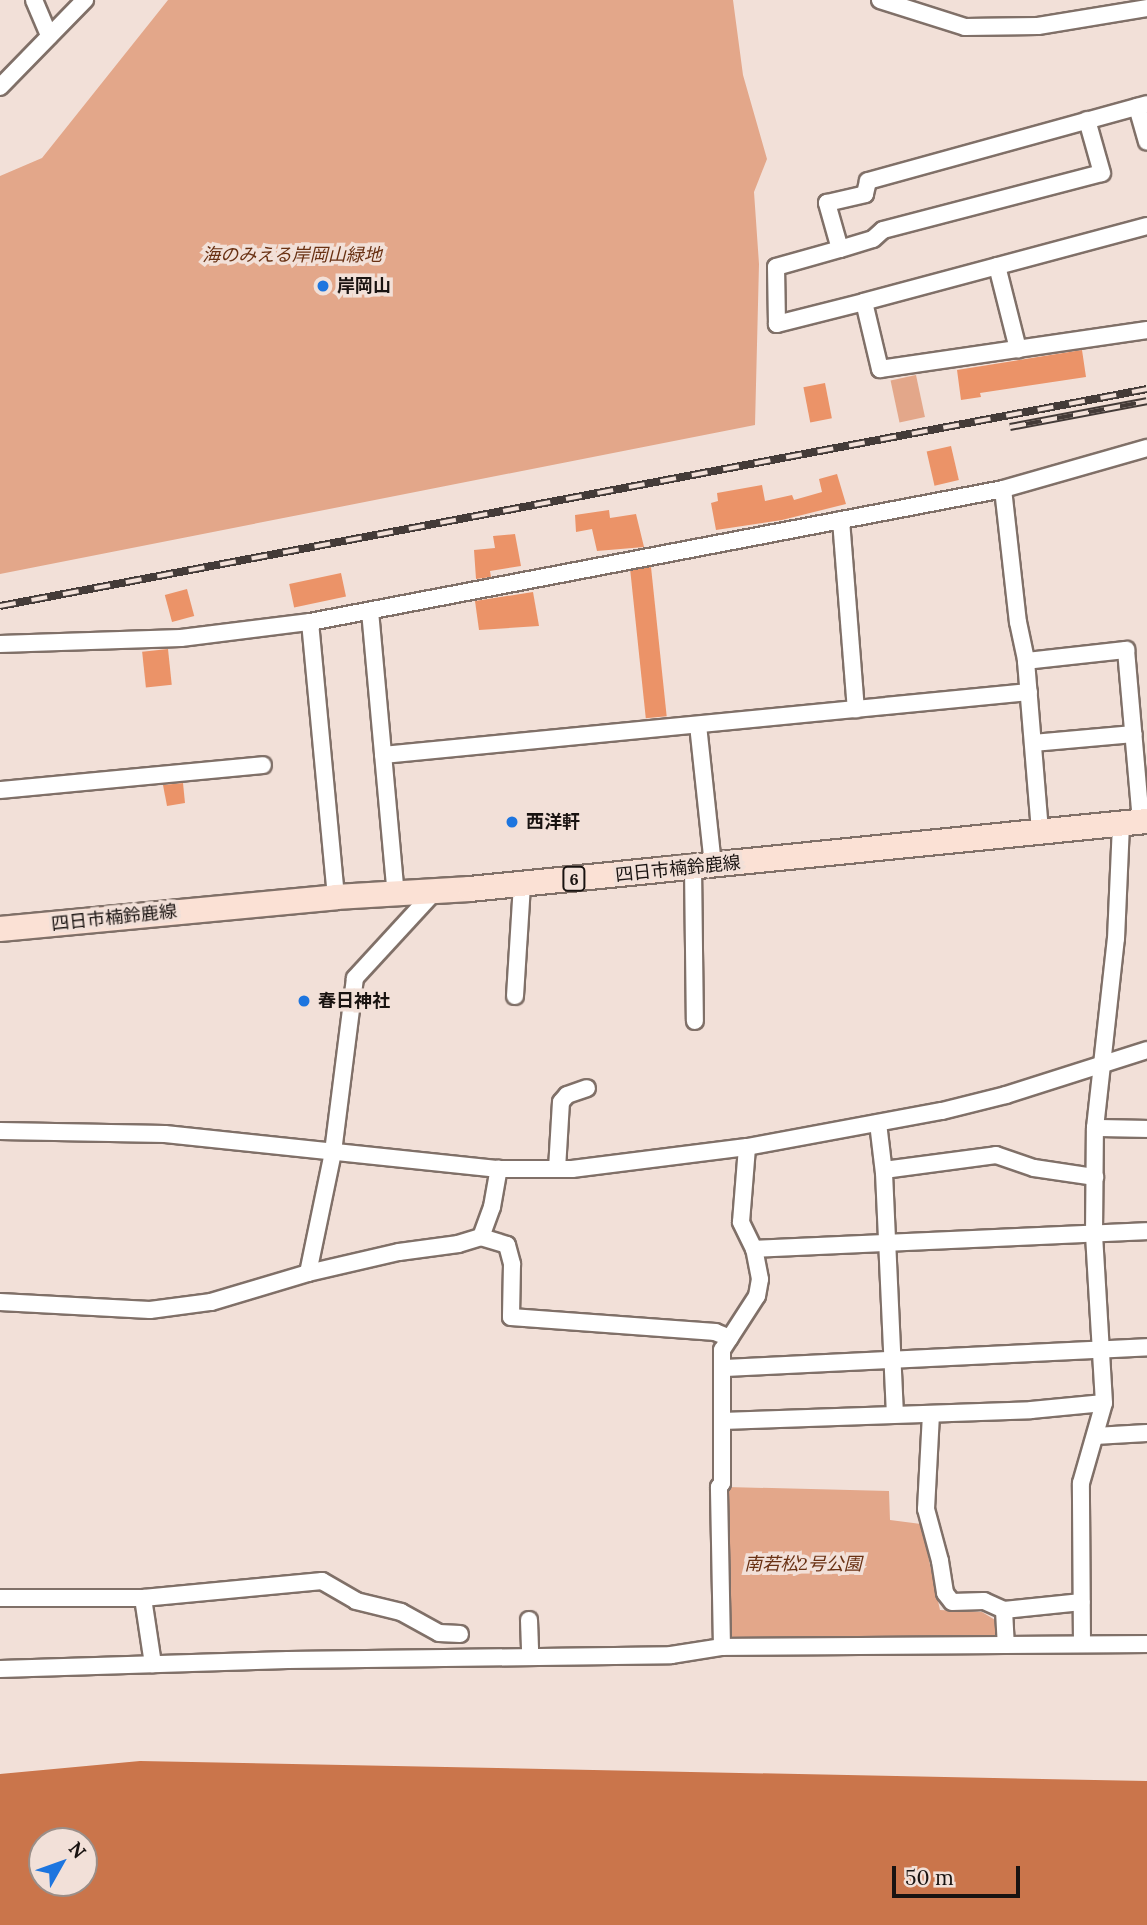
<!DOCTYPE html>
<meta charset="utf-8">
<style>
body{margin:0}
#map{position:relative;width:1147px;height:1925px;overflow:hidden;background:#f2e0d8;font-family:Lora,"Noto Sans JP",serif}
div>[style]{position:absolute}
.green>*{inset:0;background:#e3a78a;transform-origin:0 0}
.water>*{inset:0;background:#ca754b}
.building>*{inset:0;background:#eb9368;transform-origin:0 0}
.roads{filter:drop-shadow(2px 0 #807068) drop-shadow(-2px 0 #807068) drop-shadow(0 2px #807068) drop-shadow(0 -2px #807068)}
.minor>*{height:16px;margin:-8px;padding:0 8px;transform-origin:8px;border-radius:8px;background:#fff}
.primary>*{height:24px;margin:-12px;padding:0 12px;transform-origin:12px;border-radius:12px;background:#fbe1d5}
.rail>*{height:8px;margin-top:-4px;transform-origin:0;background:repeating-linear-gradient(90deg,#f2e0d8 0 16px,#443b38 0 32px);box-sizing:border-box;border-block:2px solid #443b38}
.dots>*{width:19px;height:19px;translate:-50% -50%;box-sizing:border-box;border:4px solid #f2e0d8;border-radius:50%}
span{translate:-50% -50%;white-space:nowrap;text-align:center;line-height:1.15;-webkit-text-stroke:7px #f2e0d8;paint-order:stroke}
.shield-label span{padding:2px 5px;background:#f2e0d8;border:2px solid;border-radius:5px;-webkit-text-stroke-width:0}
.shield-label{font-size:16px;color:#191311;font-weight:700}
.park-label{font-size:18px;color:#693113;font-style:italic}
.poi-label{font-size:18px;color:#191311;font-weight:700}
.left{translate:0 -50%;text-align:left}
.street-label{font-size:18px;color:#191311}
.north{position:absolute;left:28px;top:1827px;width:70px;height:70px;box-sizing:border-box;background:#f2e0d8;border:2px solid #9b8e88;border-radius:50%;rotate:50deg;font-size:19px;font-weight:700;line-height:28px;text-align:center;color:#191311}
.north::after{content:'';display:block;margin:auto;width:24px;height:32px;background:#1d75df;clip-path:polygon(50% 0,100% 100%,50% 72%,0 100%)}
.scale{position:absolute;left:892px;top:1866px;width:128px;height:32px;box-sizing:border-box;border:4px solid #191311;border-top:0;padding-left:9px;font-size:21px;line-height:24px;white-space:nowrap;color:#191311;-webkit-text-stroke:5px #f2e0d8;paint-order:stroke}
</style>
<div id="map">
<div class="green">
<i style="clip-path:polygon(168px 0,733px 0,743px 75px,767px 159px,754px 192px,759px 264px,755px 425px,0 574px,0 176px,42px 158px)"></i>
<i style="left:916px;top:375px;width:43px;height:26px;rotate:78deg"></i>
<i style="clip-path:polygon(727px 1487px,889px 1491px,890px 1520px,921px 1524px,940px 1610px,982px 1612px,1000px 1623px,1000px 1630px,994px 1636px,727px 1639px)"></i>
</div>
<div class="water">
<i style="clip-path:polygon(evenodd,140px 1761px,1147px 1781px,1147px 1925px,0 1925px,0 1774px,140px 1761px,42px 1841px,84px 1841px,84px 1883px,42px 1883px,42px 1841px)"></i>
</div>
<div class="building">
<i style="clip-path:polygon(1082px 350px,1086px 377px,980px 393px,981px 397px,961px 400px,957px 370px)"></i>
<i style="left:825px;top:383px;width:36px;height:22px;rotate:79deg"></i>
<i style="left:951px;top:446px;width:35px;height:25px;rotate:77deg"></i>
<i style="clip-path:polygon(837px 474px,846px 504px,782px 520px,716px 530px,711px 503px,718px 501px,717px 493px,762px 485px,765px 501px,792px 495px,794px 500px,822px 492px,819px 479px)"></i>
<i style="clip-path:polygon(609px 510px,610px 518px,636px 514px,644px 547px,597px 551px,592px 529px,576px 532px,575px 515px)"></i>
<i style="clip-path:polygon(515px 534px,521px 566px,490px 571px,491px 577px,476px 579px,474px 550px,495px 548px,493px 536px)"></i>
<i style="left:651px;top:567px;width:150px;height:21px;rotate:84deg"></i>
<i style="left:341px;top:573px;width:24px;height:53px;rotate:78deg"></i>
<i style="left:187px;top:589px;width:28px;height:23px;rotate:75deg"></i>
<i style="clip-path:polygon(533px 592px,539px 626px,479px 630px,475px 601px)"></i>
<i style="left:168px;top:649px;width:36px;height:26px;rotate:84deg"></i>
<i style="clip-path:polygon(183px 783px,185px 803px,167px 806px,163px 785px)"></i>
</div>
<div class="roads">
<div class="minor">
<i style="left:34px;top:0;width:39px;rotate:67deg"></i>
<i style="left:880px;top:0;width:89px;rotate:17.6deg"></i>
<i style="left:965px;top:27px;width:73px;rotate:-0.8deg"></i>
<i style="left:1038px;top:26px;width:110px;rotate:-9.4deg"></i>
<i style="left:0;top:87px;width:122px;rotate:-45.7deg"></i>
<i style="left:1137px;top:107px;width:36px;rotate:74deg"></i>
<i style="left:1147px;top:226px;width:293px;rotate:165deg"></i>
<i style="left:864px;top:302px;width:69px;rotate:76.6deg"></i>
<i style="left:880px;top:369px;width:270px;rotate:-8.3deg"></i>
<i style="left:840px;top:249px;width:34px;rotate:-17deg"></i>
<i style="left:873px;top:239px;width:13px;rotate:-42deg"></i>
<i style="left:883px;top:230px;width:226px;rotate:-14.6deg"></i>
<i style="left:1102px;top:173px;width:55px;rotate:-105.8deg"></i>
<i style="left:997px;top:266px;width:86px;rotate:75.8deg"></i>
<i style="left:864px;top:302px;width:90px;rotate:165.8deg"></i>
<i style="left:777px;top:324px;width:57px;rotate:-91deg"></i>
<i style="left:776px;top:267px;width:66px;rotate:-15.7deg"></i>
<i style="left:840px;top:249px;width:48px;rotate:-105.8deg"></i>
<i style="left:827px;top:203px;width:39px;rotate:-13deg"></i>
<i style="left:865px;top:194px;width:13px;rotate:-77deg"></i>
<i style="left:868px;top:181px;width:289px;rotate:-15.4deg"></i>
<i style="left:1003px;top:489px;width:134px;rotate:83.6deg"></i>
<i style="left:1018px;top:622px;width:40px;rotate:78deg"></i>
<i style="left:1026px;top:661px;width:173px;rotate:85.3deg"></i>
<i style="left:841px;top:520px;width:190px;rotate:85.5deg"></i>
<i style="left:370px;top:611px;width:286px;rotate:84.8deg"></i>
<i style="left:310px;top:622px;width:276px;rotate:84.6deg"></i>
<i style="left:0;top:644px;width:181px;rotate:-1.9deg"></i>
<i style="left:181px;top:638px;width:130px;rotate:-7.1deg"></i>
<i style="left:310px;top:622px;width:706px;rotate:-10.86deg"></i>
<i style="left:1003px;top:489px;width:150px;rotate:-15.9deg"></i>
<i style="left:1026px;top:661px;width:101px;rotate:-6.3deg"></i>
<i style="left:1126px;top:650px;width:172px;rotate:85deg"></i>
<i style="left:698px;top:725px;width:141px;rotate:83.9deg"></i>
<i style="left:1033px;top:743px;width:101px;rotate:-5.1deg"></i>
<i style="left:383px;top:755px;width:649px;rotate:-5.57deg"></i>
<i style="left:0;top:790px;width:264px;rotate:-5.4deg"></i>
<i style="left:693px;top:867px;width:154px;rotate:89.3deg"></i>
<i style="left:515px;top:996px;width:112px;rotate:-86.4deg"></i>
<i style="left:878px;top:1123px;width:50px;rotate:83.2deg"></i>
<i style="left:884px;top:1173px;width:240px;rotate:87.4deg"></i>
<i style="left:1095px;top:1128px;width:52px;rotate:1.1deg"></i>
<i style="left:0;top:1131px;width:165px;rotate:1deg"></i>
<i style="left:165px;top:1134px;width:336px;rotate:6deg"></i>
<i style="left:499px;top:1169px;width:73px"></i>
<i style="left:572px;top:1169px;width:176px;rotate:-7.2deg"></i>
<i style="left:747px;top:1147px;width:198px;rotate:-10.5deg"></i>
<i style="left:942px;top:1111px;width:66px;rotate:-14deg"></i>
<i style="left:1006px;top:1095px;width:148px;rotate:-17.7deg"></i>
<i style="left:557px;top:1169px;width:67px;rotate:-86.6deg"></i>
<i style="left:561px;top:1102px;width:9px;rotate:-49deg"></i>
<i style="left:567px;top:1095px;width:21px;rotate:-19deg"></i>
<i style="left:884px;top:1170px;width:113px;rotate:-7.6deg"></i>
<i style="left:996px;top:1155px;width:40px;rotate:18.9deg"></i>
<i style="left:1034px;top:1168px;width:62px;rotate:8.4deg"></i>
<i style="left:481px;top:1237px;width:32px;rotate:-70deg"></i>
<i style="left:492px;top:1207px;width:39px;rotate:-80deg"></i>
<i style="left:754px;top:1249px;width:393px;rotate:-2.6deg"></i>
<i style="left:308px;top:1273px;width:124px;rotate:-78.3deg"></i>
<i style="left:333px;top:1152px;width:175px;rotate:-82.8deg"></i>
<i style="left:355px;top:978px;width:117px;rotate:-47.4deg"></i>
<i style="left:0;top:1302px;width:150px;rotate:3.1deg"></i>
<i style="left:150px;top:1310px;width:62px;rotate:-7.5deg"></i>
<i style="left:211px;top:1302px;width:101px;rotate:-16.6deg"></i>
<i style="left:308px;top:1273px;width:93px;rotate:-13deg"></i>
<i style="left:399px;top:1252px;width:60px;rotate:-7.7deg"></i>
<i style="left:458px;top:1244px;width:24px;rotate:-17deg"></i>
<i style="left:481px;top:1237px;width:27px;rotate:17deg"></i>
<i style="left:507px;top:1245px;width:20px;rotate:75deg"></i>
<i style="left:512px;top:1264px;width:53px;rotate:91.1deg"></i>
<i style="left:511px;top:1317px;width:205px;rotate:4.2deg"></i>
<i style="left:715px;top:1332px;width:16px;rotate:22deg"></i>
<i style="left:723px;top:1368px;width:425px;rotate:-2.8deg"></i>
<i style="left:931px;top:1414px;width:95px;rotate:93deg"></i>
<i style="left:926px;top:1509px;width:54px;rotate:74.9deg"></i>
<i style="left:940px;top:1561px;width:32px;rotate:81deg"></i>
<i style="left:945px;top:1593px;width:11px;rotate:52deg"></i>
<i style="left:952px;top:1602px;width:32px;rotate:-2deg"></i>
<i style="left:984px;top:1601px;width:22px;rotate:24deg"></i>
<i style="left:1004px;top:1610px;width:78px;rotate:-5.9deg"></i>
<i style="left:722px;top:1421px;width:309px;rotate:-2deg"></i>
<i style="left:1031px;top:1410px;width:73px;rotate:-5.5deg"></i>
<i style="left:1095px;top:1436px;width:52px;rotate:-3.3deg"></i>
<i style="left:0;top:1598px;width:143px"></i>
<i style="left:143px;top:1598px;width:180px;rotate:-5.4deg"></i>
<i style="left:322px;top:1581px;width:39px;rotate:30deg"></i>
<i style="left:356px;top:1601px;width:46px;rotate:13.7deg"></i>
<i style="left:401px;top:1612px;width:43px;rotate:28.9deg"></i>
<i style="left:439px;top:1633px;width:21px;rotate:3deg"></i>
<i style="left:143px;top:1598px;width:67px;rotate:81.4deg"></i>
<i style="left:1004px;top:1610px;width:35px;rotate:87deg"></i>
<i style="left:529px;top:1620px;width:36px;rotate:88deg"></i>
<i style="left:1082px;top:1644px;width:161px;rotate:-90.4deg"></i>
<i style="left:1081px;top:1483px;width:83px;rotate:-74deg"></i>
<i style="left:1104px;top:1403px;width:169px;rotate:-93.4deg"></i>
<i style="left:1094px;top:1234px;width:106px;rotate:-89.5deg"></i>
<i style="left:1095px;top:1128px;width:190px;rotate:-83.7deg"></i>
<i style="left:1116px;top:939px;width:114px;rotate:-87.5deg"></i>
<i style="left:722px;top:1647px;width:160px;rotate:-91.1deg"></i>
<i style="left:719px;top:1487px;width:5px;rotate:-53deg"></i>
<i style="left:722px;top:1483px;width:133px;rotate:-90deg"></i>
<i style="left:722px;top:1350px;width:64px;rotate:-57.1deg"></i>
<i style="left:757px;top:1296px;width:17px;rotate:-80deg"></i>
<i style="left:760px;top:1279px;width:31px;rotate:-101deg"></i>
<i style="left:754px;top:1249px;width:30px;rotate:-116deg"></i>
<i style="left:741px;top:1222px;width:75px;rotate:-85.4deg"></i>
<i style="left:0;top:1669px;width:288px;rotate:-1.8deg"></i>
<i style="left:288px;top:1660px;width:383px;rotate:-0.7deg"></i>
<i style="left:671px;top:1655px;width:52px;rotate:-8.9deg"></i>
<i style="left:722px;top:1647px;width:425px;rotate:-0.4deg"></i>
</div>
<div class="primary">
<i style="left:0;top:929px;width:338px;rotate:-5.4deg"></i>
<i style="left:336px;top:897px;width:134px;rotate:-3.4deg"></i>
<i style="left:470px;top:889px;width:680px;rotate:-5.74deg"></i>
</div>
</div>
<div class="rail">
<i style="left:1010px;top:427px;width:139px;rotate:-10.7deg"></i>
<i style="left:0;top:606px;width:1167px;rotate:-10.71deg"></i>
</div>
<div class="dots">
<i style="left:323px;top:286px;background:#1d75df"></i>
<i style="left:512px;top:822px;background:#1d75df"></i>
<i style="left:304px;top:1001px;background:#1d75df"></i>
</div>
<div class="shield-label">
<span style="left:574px;top:879px">6</span>
</div>
<div class="park-label">
<span style="left:292px;top:255px">海のみえる岸岡山緑地</span>
<span style="left:803px;top:1564px">南若松2号公園</span>
</div>
<div class="poi-label">
<span class="left" style="left:337px;top:286px">岸岡山</span>
<span class="left" style="left:526px;top:822px">西洋軒</span>
<span class="left" style="left:318px;top:1001px">春日神社</span>
</div>
<div class="street-label">
<span style="left:678px;top:869px;rotate:-6deg">四日市楠鈴鹿線</span>
<span style="left:114px;top:918px;rotate:-6deg">四日市楠鈴鹿線</span>
</div>
<div class="north">N</div>
<div class="scale">50 m</div>
</div>
